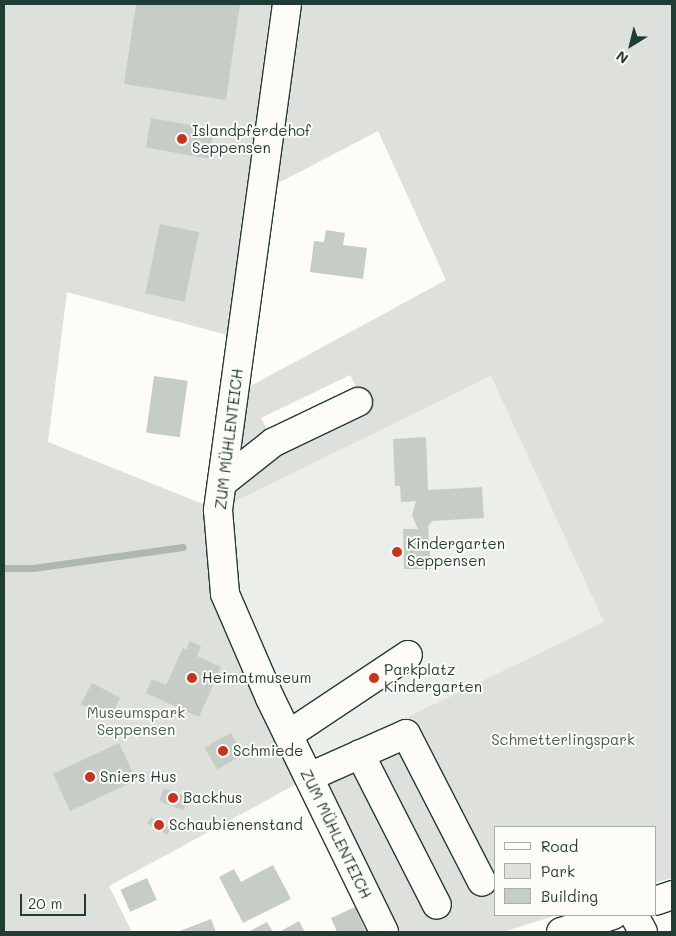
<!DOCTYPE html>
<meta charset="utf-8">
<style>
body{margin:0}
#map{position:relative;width:676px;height:936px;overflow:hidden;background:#fdfcf7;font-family:Mali,sans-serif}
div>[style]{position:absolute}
.built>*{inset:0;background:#eceee9}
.green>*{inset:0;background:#dde0db}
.stream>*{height:7px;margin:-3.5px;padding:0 3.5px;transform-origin:3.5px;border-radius:3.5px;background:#aeb8b1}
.building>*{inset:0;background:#c6cdc7;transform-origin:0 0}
.roads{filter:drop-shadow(1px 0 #1f3d34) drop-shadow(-1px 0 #1f3d34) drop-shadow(0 1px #1f3d34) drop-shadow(0 -1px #1f3d34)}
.minor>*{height:28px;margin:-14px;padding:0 14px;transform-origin:14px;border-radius:14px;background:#fdfcf7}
.major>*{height:28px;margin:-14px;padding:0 14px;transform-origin:14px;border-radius:14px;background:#fdfcf7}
.dots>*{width:14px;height:14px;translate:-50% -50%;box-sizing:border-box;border:2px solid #fdfcf7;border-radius:50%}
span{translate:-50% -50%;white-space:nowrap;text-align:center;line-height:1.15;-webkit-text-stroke:4px #fdfcf7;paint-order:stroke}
.poi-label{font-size:15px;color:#1f3d34}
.left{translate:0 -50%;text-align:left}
.street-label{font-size:15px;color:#1f3d34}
.park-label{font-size:15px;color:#455e55}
.frame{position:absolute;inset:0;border:5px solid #1f3d34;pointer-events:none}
.legend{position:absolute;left:494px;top:826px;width:162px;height:90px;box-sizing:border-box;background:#fdfcf7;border:1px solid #a4b0a9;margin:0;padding:6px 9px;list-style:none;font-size:15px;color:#1f3d34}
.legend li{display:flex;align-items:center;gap:10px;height:25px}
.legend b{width:25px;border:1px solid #a4b0a9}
.north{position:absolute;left:606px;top:20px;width:50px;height:50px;-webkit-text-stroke:4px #fdfcf7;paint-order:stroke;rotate:216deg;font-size:14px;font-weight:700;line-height:20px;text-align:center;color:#1f3d34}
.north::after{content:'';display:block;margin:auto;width:18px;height:22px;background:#1f3d34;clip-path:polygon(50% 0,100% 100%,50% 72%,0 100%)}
.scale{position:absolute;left:20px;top:894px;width:66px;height:22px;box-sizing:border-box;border:2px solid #1f3d34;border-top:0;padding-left:6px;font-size:15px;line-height:18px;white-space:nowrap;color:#1f3d34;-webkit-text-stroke:4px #fdfcf7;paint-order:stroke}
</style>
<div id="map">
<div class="built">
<i style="clip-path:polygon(491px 376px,605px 622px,304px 768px,225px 594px,218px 510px)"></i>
</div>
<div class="green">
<i style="clip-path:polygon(evenodd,4px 4px,672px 4px,672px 878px,655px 883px,655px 827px,495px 827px,495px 915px,557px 915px,503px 932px,397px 932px,317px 761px,604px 622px,491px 376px,218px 510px,225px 594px,309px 777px,109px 886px,132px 932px,4px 932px,4px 4px,378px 131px,446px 280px,234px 395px,218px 510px,48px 442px,67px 292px,242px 339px,263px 191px,378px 131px,4px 4px,350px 375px,369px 413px,280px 456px,261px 418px,350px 375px)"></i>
</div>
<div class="stream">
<i style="left:4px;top:568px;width:29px"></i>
<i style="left:33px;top:568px;width:151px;rotate:-8deg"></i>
</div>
<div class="building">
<i style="clip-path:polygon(136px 4px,240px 4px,226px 100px,124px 84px)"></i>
<i style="left:151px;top:118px;width:64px;height:30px;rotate:10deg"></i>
<i style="left:160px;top:224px;width:40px;height:71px;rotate:12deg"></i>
<i style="clip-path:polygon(326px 230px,345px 233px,343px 245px,367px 248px,363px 279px,310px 272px,314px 241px,324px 242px)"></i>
<i style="left:154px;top:376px;width:34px;height:57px;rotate:8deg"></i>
<i style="clip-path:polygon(426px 437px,428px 490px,482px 487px,484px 518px,432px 521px,428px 526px,431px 569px,404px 569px,403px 529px,418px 529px,412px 515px,416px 501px,401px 502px,400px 486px,395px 486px,393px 439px)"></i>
<i style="clip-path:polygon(190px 641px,201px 646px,197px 656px,221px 667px,199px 717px,146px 693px,152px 679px,166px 685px,183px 648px,186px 650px)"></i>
<i style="left:92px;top:683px;width:32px;height:24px;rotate:28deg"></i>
<i style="left:231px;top:733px;width:25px;height:30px;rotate:61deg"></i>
<i style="left:119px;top:743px;width:41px;height:73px;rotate:65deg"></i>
<i style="left:164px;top:788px;width:26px;height:14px;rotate:21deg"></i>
<i style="left:151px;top:817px;width:23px;height:7px;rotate:31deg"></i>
<i style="clip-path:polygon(273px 865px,291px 899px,243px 923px,219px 877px,234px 869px,241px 882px)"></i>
<i style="left:147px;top:878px;width:24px;height:29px;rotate:66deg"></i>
<i style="clip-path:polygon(355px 907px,366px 932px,337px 932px,331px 918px)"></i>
<i style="clip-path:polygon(211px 919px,216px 932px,177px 932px)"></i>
<i style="clip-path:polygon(299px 921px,305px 932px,279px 932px)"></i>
<i style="clip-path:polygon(267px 922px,273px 932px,248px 932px)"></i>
</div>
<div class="roads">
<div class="minor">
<i style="left:287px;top:4px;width:511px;rotate:97.77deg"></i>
<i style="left:218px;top:510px;width:84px;rotate:85.2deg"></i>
<i style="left:225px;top:594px;width:113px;rotate:66.6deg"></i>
<i style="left:270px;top:698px;width:260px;rotate:64deg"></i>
<i style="left:222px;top:483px;width:66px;rotate:-38.3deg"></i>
<i style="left:274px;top:442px;width:93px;rotate:-25.5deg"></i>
<i style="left:288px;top:735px;width:144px;rotate:-33.7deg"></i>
<i style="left:360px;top:754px;width:169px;rotate:63deg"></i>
<i style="left:309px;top:777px;width:106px;rotate:-23.9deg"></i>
<i style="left:406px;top:734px;width:166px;rotate:62.8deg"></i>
<i style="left:634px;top:915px;width:19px;rotate:62deg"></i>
</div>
<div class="major">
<i style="left:655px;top:901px;width:18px;rotate:-19deg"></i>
<i style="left:561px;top:932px;width:55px;rotate:-18.1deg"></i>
</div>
</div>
<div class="dots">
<i style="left:182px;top:139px;background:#c8321e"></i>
<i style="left:397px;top:552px;background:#c8321e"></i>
<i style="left:192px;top:678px;background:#c8321e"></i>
<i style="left:374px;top:678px;background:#c8321e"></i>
<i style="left:223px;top:751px;background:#c8321e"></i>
<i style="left:90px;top:777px;background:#c8321e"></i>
<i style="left:173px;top:798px;background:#c8321e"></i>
<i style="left:159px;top:825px;background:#c8321e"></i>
</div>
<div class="poi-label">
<span class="left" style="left:192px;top:139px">Islandpferdehof<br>Seppensen</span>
<span class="left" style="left:407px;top:552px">Kindergarten<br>Seppensen</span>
<span class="left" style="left:384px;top:678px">Parkplatz<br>Kindergarten</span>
<span class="left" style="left:202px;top:678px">Heimatmuseum</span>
<span class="left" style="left:233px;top:751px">Schmiede</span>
<span class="left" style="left:100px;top:777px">Sniers Hus</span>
<span class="left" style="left:183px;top:798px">Backhus</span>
<span class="left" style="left:169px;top:825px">Schaubienenstand</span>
</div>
<div class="street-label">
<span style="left:229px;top:439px;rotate:-83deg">ZUM MÜHLENTEICH</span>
<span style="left:336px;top:834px;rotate:64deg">ZUM MÜHLENTEICH</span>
</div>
<div class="park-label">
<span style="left:136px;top:721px">Museumspark<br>Seppensen</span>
<span style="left:563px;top:740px">Schmetterlingspark</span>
</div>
<div class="frame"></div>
<ul class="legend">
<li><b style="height:6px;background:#fdfcf7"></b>Road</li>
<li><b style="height:14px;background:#dde0db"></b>Park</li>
<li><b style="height:14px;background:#c6cdc7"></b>Building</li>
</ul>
<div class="north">N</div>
<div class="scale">20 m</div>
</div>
